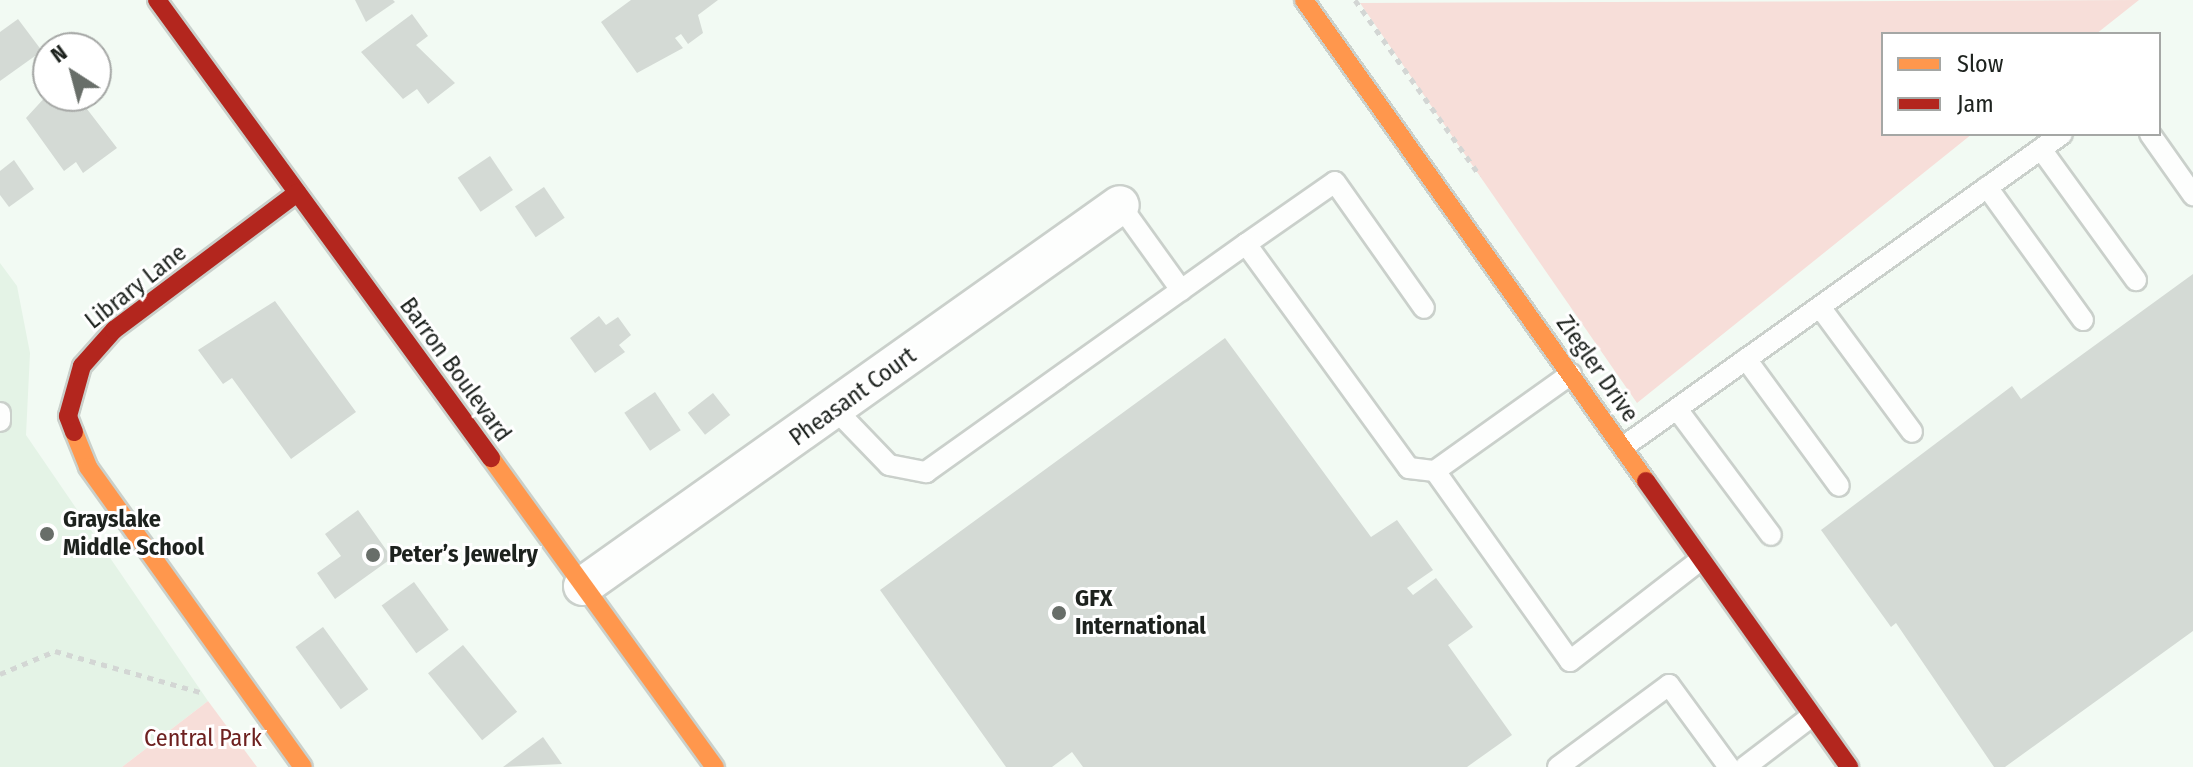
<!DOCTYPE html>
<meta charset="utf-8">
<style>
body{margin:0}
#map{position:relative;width:2193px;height:767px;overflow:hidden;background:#f2faf3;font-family:"Fira Sans Condensed",sans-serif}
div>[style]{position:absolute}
.built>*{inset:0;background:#e4f3e6}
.green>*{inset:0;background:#f7ded9}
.building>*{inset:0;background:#d4dad5;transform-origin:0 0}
.path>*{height:5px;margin-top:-2.5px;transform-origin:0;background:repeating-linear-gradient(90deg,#d3d6d4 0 6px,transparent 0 12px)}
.roads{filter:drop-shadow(2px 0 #cad0cb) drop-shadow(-2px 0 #cad0cb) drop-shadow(0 2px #cad0cb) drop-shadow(0 -2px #cad0cb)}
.lane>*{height:20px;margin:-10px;padding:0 10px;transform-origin:10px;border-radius:10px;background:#fdfefd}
.street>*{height:38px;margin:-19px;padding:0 19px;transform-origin:19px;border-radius:19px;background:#fdfefd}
.slow>*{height:18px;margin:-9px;padding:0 9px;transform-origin:9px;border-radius:9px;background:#ff974d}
.jam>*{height:18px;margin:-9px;padding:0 9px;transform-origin:9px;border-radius:9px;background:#b3261e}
.dots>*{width:22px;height:22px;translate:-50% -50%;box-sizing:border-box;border:4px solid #fff;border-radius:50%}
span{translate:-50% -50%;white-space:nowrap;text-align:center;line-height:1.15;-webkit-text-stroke:6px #fff;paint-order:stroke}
.street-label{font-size:24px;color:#1d221e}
.poi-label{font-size:24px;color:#1d221e;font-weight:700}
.left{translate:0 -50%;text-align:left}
.park-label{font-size:24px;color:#6e2120}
.legend{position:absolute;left:1881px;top:32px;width:280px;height:104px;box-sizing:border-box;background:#fff;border:2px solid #a5a7a5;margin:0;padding:10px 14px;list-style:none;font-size:24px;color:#1d221e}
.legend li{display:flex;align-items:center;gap:16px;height:40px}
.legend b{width:40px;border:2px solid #a5a7a5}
.north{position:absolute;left:32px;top:32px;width:80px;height:80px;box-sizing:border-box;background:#fff;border:2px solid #a5a7a5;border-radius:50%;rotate:324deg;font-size:22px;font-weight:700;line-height:32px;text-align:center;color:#1d221e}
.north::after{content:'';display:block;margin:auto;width:28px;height:36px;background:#686e69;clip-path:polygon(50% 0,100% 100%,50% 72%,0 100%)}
</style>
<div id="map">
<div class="built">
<i style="clip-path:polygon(0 263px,17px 286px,30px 353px,26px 435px,208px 701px,122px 767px,0 767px)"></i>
</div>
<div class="green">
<i style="clip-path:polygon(2139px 0,2096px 34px,1883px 34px,1883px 134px,1972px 134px,1637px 403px,1360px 3px)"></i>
<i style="clip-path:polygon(208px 701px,257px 767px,122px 767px)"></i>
</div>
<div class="building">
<i style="clip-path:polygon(355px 0,393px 0,395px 2px,366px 22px)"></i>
<i style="clip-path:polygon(631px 0,718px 0,698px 15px,703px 33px,688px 44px,681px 34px,675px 38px,683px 48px,637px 73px,601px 22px)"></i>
<i style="clip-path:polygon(412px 14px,428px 36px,416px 45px,455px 83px,428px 104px,417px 89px,403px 99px,361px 52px)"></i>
<i style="clip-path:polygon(18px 19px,42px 51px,0 81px,0 32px)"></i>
<i style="clip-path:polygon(48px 94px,77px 96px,117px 148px,83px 173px,76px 162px,64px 171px,26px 118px)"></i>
<i style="left:490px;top:156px;width:41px;height:39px;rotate:56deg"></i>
<i style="clip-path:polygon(14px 160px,34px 189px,9px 207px,0 195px,0 171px)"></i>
<i style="left:544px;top:187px;width:37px;height:35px;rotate:56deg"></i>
<i style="clip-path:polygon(2193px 274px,2193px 631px,2005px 767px,1994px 767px,1896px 623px,1891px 627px,1821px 530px,2012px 386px,2021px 399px)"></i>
<i style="clip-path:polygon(275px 301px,356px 412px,291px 459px,232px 378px,223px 384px,198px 350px)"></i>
<i style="clip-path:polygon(599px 316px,606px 325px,618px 317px,631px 335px,619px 345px,625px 352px,595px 373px,570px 338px)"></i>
<i style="clip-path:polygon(1225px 338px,1371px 537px,1397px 520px,1433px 570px,1407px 588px,1413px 595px,1436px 578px,1473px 627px,1448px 645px,1512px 735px,1467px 767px,1083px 767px,1072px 752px,1052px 767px,1006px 767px,880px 590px)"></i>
<i style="left:655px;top:392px;width:46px;height:37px;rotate:56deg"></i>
<i style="left:713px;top:393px;width:28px;height:32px;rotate:52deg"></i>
<i style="clip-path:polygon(358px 510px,392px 558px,335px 599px,317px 573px,341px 556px,325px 534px)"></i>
<i style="left:414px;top:582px;width:59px;height:40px;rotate:54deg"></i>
<i style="left:323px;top:627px;width:77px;height:34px;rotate:54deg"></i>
<i style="left:463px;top:645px;width:86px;height:45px;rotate:51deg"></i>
<i style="clip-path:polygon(543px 737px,562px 764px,503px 767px)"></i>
</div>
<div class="path">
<i style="left:1355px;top:0;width:216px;rotate:54.6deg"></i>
<i style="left:0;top:674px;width:60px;rotate:-22.7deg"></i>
<i style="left:55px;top:651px;width:151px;rotate:15.8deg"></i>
</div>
<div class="roads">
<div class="lane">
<i style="left:2150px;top:134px;width:75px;rotate:54.8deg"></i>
<i style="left:2041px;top:149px;width:162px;rotate:54.1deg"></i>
<i style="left:1987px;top:187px;width:164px;rotate:54.2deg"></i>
<i style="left:1120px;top:205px;width:105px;rotate:54.3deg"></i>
<i style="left:1246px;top:244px;width:108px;rotate:-34.9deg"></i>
<i style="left:1335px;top:182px;width:154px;rotate:54.8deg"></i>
<i style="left:1820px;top:307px;width:155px;rotate:53.6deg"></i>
<i style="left:1746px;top:359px;width:157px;rotate:53.8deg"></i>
<i style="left:1571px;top:374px;width:167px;rotate:144.5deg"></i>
<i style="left:1435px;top:471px;width:233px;rotate:54.6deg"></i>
<i style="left:1570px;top:661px;width:165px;rotate:-37.8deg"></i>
<i style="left:835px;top:409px;width:78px;rotate:46deg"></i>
<i style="left:889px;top:465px;width:38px;rotate:11deg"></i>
<i style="left:926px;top:472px;width:393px;rotate:-35.5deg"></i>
<i style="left:1246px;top:244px;width:277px;rotate:54deg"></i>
<i style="left:1409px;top:468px;width:26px;rotate:7deg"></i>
<i style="left:1677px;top:409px;width:157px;rotate:53.3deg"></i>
<i style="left:0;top:413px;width:8px;rotate:90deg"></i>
<i style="left:1623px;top:447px;width:539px;rotate:-35.49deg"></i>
<i style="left:1558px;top:767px;width:138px;rotate:-36.5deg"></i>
<i style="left:1669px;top:685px;width:102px;rotate:53.8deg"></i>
<i style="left:1745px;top:767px;width:84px;rotate:-37.3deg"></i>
</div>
<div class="street">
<i style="left:583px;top:586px;width:658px;rotate:-35.36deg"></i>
</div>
<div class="slow">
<i style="left:1304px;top:0;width:590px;rotate:54.59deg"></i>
<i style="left:74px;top:432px;width:38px;rotate:68deg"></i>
<i style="left:88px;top:467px;width:369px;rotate:54.4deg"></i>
<i style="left:491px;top:458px;width:382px;rotate:54.1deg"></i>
</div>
<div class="jam">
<i style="left:157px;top:0;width:567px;rotate:53.9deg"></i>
<i style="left:74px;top:432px;width:17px;rotate:-111deg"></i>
<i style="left:68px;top:416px;width:52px;rotate:-74.4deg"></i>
<i style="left:82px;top:366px;width:48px;rotate:-48.4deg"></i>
<i style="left:114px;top:330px;width:229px;rotate:-36.8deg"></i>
<i style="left:1646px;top:481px;width:351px;rotate:54.6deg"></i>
</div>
</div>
<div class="dots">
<i style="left:47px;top:534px;background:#686e69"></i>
<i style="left:373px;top:555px;background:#686e69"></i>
<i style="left:1059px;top:613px;background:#686e69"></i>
</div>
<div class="street-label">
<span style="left:136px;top:287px;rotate:-38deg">Library Lane</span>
<span style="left:1597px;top:369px;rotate:55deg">Ziegler Drive</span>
<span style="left:455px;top:370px;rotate:54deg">Barron Boulevard</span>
<span style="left:853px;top:397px;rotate:-36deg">Pheasant Court</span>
</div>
<div class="poi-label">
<span class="left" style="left:63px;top:534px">Grayslake<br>Middle School</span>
<span class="left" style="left:389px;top:555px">Peter’s Jewelry</span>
<span class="left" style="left:1075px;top:613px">GFX<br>International</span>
</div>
<div class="park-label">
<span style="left:203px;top:739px">Central Park</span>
</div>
<ul class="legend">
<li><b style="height:10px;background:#ff974d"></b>Slow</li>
<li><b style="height:10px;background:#b3261e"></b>Jam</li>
</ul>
<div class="north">N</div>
</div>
